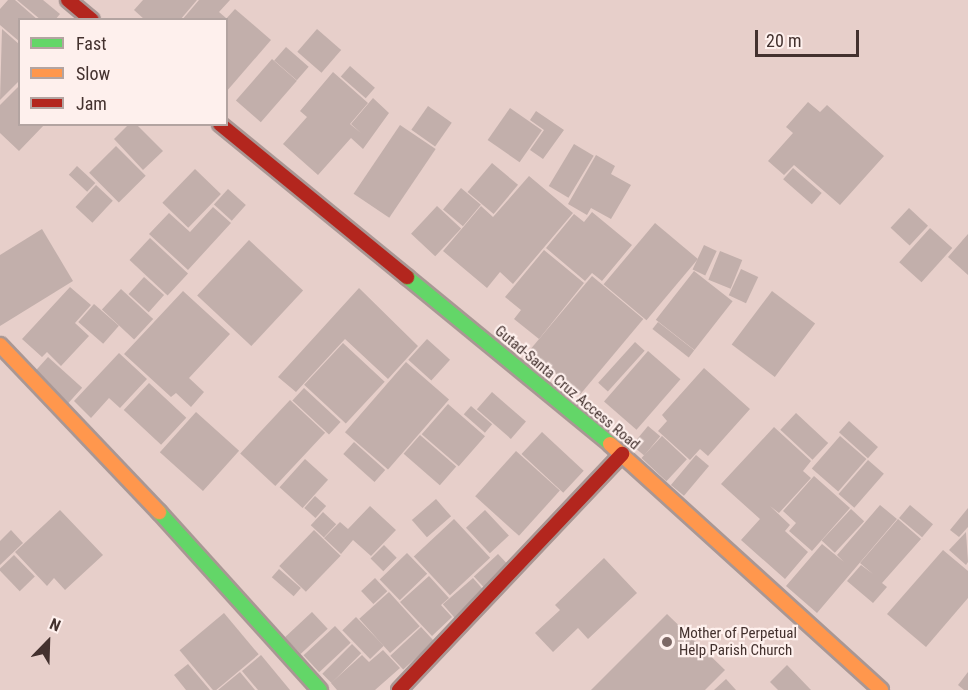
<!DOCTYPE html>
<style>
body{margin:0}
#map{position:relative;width:968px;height:690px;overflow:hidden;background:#e7cfca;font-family:"Roboto Condensed",sans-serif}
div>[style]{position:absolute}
.building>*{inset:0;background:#c2afab;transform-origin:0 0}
.roads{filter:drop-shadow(2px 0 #a99794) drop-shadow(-2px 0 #a99794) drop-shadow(0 2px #a99794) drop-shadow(0 -2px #a99794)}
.fast>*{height:14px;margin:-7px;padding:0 7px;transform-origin:7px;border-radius:7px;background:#63d668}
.slow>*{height:14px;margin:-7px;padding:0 7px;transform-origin:7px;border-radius:7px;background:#ff974d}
.jam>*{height:14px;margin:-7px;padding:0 7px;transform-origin:7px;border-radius:7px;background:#b3261e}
.dots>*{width:16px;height:16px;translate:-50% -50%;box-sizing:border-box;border:3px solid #fef0ed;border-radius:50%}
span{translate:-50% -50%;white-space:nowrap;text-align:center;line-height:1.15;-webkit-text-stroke:4.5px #fef0ed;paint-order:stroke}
.street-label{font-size:15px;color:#43312e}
.poi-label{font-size:15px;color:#43312e}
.left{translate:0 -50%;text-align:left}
.legend{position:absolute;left:18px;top:18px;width:210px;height:108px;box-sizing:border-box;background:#fef0ed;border:2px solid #b3a4a1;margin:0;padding:8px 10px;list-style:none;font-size:18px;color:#43312e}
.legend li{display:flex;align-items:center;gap:12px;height:30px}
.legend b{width:30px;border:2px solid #b3a4a1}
.north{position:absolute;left:18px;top:612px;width:60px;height:60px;-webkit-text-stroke:4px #fef0ed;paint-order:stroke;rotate:23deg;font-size:16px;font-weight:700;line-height:24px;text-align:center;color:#43312e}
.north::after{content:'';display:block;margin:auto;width:21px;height:27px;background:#43312e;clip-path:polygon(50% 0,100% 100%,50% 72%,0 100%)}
.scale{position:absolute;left:755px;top:30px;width:104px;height:27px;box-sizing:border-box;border:3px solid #43312e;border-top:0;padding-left:8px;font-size:18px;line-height:21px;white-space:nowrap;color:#43312e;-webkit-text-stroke:4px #fef0ed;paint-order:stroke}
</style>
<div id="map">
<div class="building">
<i style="clip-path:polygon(8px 0,15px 0,38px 20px,20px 20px,20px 42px,0 25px,0 9px)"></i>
<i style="clip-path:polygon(17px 0,43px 0,60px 14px,55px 20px,41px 20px)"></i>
<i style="clip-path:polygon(143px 0,197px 0,180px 20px,145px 20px,134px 10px)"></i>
<i style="clip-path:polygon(199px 0,230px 0,219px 12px,226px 18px,182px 20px)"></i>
<i style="clip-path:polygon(235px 9px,271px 40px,226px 92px,226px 19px)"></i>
<i style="clip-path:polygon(2px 29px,20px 45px,20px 80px,0 100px)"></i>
<i style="left:317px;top:29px;width:32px;height:30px;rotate:41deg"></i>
<i style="left:286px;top:47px;width:30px;height:18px;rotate:41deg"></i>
<i style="left:272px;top:59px;width:33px;height:55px;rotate:41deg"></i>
<i style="left:350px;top:66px;width:33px;height:14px;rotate:41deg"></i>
<i style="clip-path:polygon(333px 72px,368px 103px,350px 124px,361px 133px,351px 124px,373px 98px,389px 113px,363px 149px,351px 138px,318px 175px,283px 144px,307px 117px,300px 111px)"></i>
<i style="clip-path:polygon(20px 85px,20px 124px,45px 124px,19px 151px,0 133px,0 105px)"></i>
<i style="clip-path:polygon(808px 102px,820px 112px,827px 105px,884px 156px,840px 205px,794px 165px,784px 175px,768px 161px,793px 133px,786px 127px)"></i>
<i style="left:428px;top:106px;width:29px;height:29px;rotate:35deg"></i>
<i style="left:510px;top:108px;width:39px;height:39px;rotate:35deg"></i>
<i style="clip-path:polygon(536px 111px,564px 130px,543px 159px,530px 150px,544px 130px,530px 120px)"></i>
<i style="clip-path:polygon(129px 124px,136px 124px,163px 151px,143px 170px,114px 139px)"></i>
<i style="left:400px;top:125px;width:43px;height:83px;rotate:34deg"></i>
<i style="left:574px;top:144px;width:23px;height:49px;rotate:31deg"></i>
<i style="left:116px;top:146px;width:42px;height:38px;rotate:45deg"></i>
<i style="clip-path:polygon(596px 155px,615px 166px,611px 174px,631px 185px,611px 219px,591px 208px,587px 215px,568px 204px)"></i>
<i style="left:492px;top:163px;width:34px;height:38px;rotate:40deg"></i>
<i style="left:77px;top:166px;width:25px;height:12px;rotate:43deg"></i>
<i style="left:793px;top:168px;width:38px;height:15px;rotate:41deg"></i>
<i style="left:195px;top:169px;width:36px;height:47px;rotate:44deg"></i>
<i style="clip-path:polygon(529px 176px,573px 213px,513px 284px,500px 272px,487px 288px,443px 251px,481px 206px,493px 217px)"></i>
<i style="left:96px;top:185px;width:23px;height:30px;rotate:43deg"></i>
<i style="left:461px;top:188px;width:26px;height:28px;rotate:40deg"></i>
<i style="left:228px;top:189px;width:24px;height:21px;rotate:42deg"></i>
<i style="left:437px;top:206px;width:33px;height:38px;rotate:43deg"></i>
<i style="clip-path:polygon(213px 207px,231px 223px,188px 270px,149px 234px,169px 213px,190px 232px)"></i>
<i style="left:909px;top:208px;width:26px;height:27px;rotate:43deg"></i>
<i style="clip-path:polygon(592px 212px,632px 245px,602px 281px,592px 273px,585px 281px,546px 248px,574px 214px,584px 222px)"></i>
<i style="left:655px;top:223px;width:56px;height:80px;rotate:40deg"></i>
<i style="left:930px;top:228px;width:30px;height:46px;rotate:42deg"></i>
<i style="clip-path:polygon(42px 229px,73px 281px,0 326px,0 255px)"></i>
<i style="clip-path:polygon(968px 234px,968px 275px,948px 257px)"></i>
<i style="left:150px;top:238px;width:52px;height:30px;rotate:43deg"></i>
<i style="left:249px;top:240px;width:74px;height:76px;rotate:43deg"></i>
<i style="left:704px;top:245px;width:14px;height:27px;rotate:25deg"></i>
<i style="clip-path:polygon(544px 250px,584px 283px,539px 339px,514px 319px,521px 310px,505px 297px)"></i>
<i style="left:720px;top:251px;width:24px;height:31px;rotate:22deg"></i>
<i style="left:741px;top:269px;width:19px;height:29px;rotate:25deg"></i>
<i style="left:694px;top:271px;width:49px;height:62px;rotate:38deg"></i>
<i style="left:592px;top:276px;width:67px;height:98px;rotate:40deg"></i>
<i style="left:144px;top:277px;width:27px;height:23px;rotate:42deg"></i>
<i style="clip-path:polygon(70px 287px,91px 305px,75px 323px,89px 336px,61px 366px,47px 352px,42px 357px,22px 339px)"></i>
<i style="clip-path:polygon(359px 288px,418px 346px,388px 379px,345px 339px,296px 392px,278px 377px)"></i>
<i style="left:121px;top:289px;width:44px;height:28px;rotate:43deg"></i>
<i style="clip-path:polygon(183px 291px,230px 334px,189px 378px,204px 392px,191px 407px,176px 393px,171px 397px,124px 354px)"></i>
<i style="left:772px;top:291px;width:54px;height:67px;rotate:37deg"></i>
<i style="left:94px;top:304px;width:33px;height:24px;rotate:41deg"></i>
<i style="left:658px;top:322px;width:46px;height:9px;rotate:38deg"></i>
<i style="left:427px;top:339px;width:31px;height:28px;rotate:42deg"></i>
<i style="left:635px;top:342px;width:13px;height:55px;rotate:42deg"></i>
<i style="left:343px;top:343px;width:57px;height:57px;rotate:43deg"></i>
<i style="left:648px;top:351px;width:43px;height:67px;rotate:41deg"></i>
<i style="clip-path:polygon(119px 353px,147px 379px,120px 408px,109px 398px,91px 418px,74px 401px)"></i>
<i style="left:48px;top:357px;width:46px;height:24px;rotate:42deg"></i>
<i style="left:406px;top:362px;width:57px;height:93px;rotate:41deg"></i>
<i style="clip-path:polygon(704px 368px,750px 409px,708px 456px,700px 449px,690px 460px,658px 431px,667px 421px,662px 415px)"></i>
<i style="left:149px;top:383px;width:51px;height:37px;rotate:43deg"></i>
<i style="left:304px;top:388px;width:50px;height:17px;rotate:43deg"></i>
<i style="left:492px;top:392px;width:45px;height:23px;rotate:41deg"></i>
<i style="left:290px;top:400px;width:48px;height:73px;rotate:43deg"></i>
<i style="left:448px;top:404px;width:49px;height:40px;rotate:41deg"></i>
<i style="left:471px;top:406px;width:28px;height:11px;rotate:41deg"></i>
<i style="left:196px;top:412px;width:58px;height:54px;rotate:42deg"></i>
<i style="left:796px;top:413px;width:44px;height:23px;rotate:43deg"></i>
<i style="left:849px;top:421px;width:39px;height:15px;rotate:42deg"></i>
<i style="left:648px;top:426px;width:16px;height:25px;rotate:40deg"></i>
<i style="clip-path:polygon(774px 427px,811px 461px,803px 471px,811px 478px,779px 513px,770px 506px,790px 525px,785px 531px,808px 552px,785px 579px,741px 540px,760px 519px,721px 484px)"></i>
<i style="left:542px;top:432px;width:57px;height:30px;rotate:43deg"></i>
<i style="left:420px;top:435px;width:48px;height:25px;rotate:41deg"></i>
<i style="left:662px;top:436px;width:34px;height:30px;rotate:43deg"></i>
<i style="left:840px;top:436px;width:35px;height:43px;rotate:41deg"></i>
<i style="left:354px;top:442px;width:42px;height:16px;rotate:42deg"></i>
<i style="left:516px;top:451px;width:59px;height:61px;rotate:42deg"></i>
<i style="left:696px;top:455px;width:17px;height:39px;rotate:40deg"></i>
<i style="left:305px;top:459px;width:31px;height:38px;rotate:42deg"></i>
<i style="left:868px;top:460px;width:21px;height:45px;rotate:41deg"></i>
<i style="clip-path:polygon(814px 476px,850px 508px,812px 551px,789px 531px,796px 523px,783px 511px)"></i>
<i style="left:315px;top:496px;width:15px;height:16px;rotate:42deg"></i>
<i style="left:436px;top:499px;width:23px;height:32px;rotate:49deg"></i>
<i style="clip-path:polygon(880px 505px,897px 519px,817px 613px,786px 586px,822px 544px,844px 562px,837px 555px)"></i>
<i style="left:910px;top:505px;width:30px;height:17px;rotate:40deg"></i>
<i style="clip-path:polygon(370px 506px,396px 530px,371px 556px,353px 540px,341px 554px,324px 538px,340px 522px,348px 529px)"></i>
<i style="clip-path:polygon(968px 508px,968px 527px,959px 537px,950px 530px)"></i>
<i style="left:851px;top:509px;width:18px;height:43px;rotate:43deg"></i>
<i style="clip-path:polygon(60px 510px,103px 555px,65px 590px,54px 578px,47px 586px,15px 552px)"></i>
<i style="left:485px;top:510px;width:35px;height:26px;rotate:47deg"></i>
<i style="left:323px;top:512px;width:18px;height:18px;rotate:43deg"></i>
<i style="left:454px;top:519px;width:53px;height:55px;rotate:47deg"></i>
<i style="clip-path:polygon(898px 519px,921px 539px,882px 583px,887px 587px,873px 603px,847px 581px,861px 565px,873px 574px,860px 563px)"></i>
<i style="clip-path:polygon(11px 530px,23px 543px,0 565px,0 541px)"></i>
<i style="left:314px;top:530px;width:37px;height:50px;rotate:44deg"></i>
<i style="clip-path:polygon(966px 532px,968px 562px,966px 565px,949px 550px)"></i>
<i style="left:384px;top:545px;width:18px;height:19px;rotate:45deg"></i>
<i style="clip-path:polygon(943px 550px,968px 571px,968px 598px,926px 647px,887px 614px)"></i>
<i style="left:407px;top:553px;width:29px;height:38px;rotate:46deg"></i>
<i style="left:498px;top:554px;width:19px;height:33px;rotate:47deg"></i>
<i style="left:14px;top:555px;width:30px;height:21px;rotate:46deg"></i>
<i style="clip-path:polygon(604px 558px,637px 593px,588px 639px,578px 628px,553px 652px,535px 633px,560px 610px,555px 605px)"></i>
<i style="left:279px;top:569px;width:29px;height:11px;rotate:41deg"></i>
<i style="clip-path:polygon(429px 576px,449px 598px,441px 605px,452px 617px,432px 636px,400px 602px)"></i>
<i style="left:375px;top:578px;width:18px;height:19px;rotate:47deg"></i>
<i style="left:473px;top:578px;width:21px;height:40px;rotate:49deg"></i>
<i style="left:389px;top:592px;width:46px;height:40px;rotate:48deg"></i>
<i style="left:312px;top:612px;width:23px;height:37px;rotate:47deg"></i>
<i style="left:224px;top:613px;width:54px;height:58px;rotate:50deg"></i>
<i style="clip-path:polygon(667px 614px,725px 670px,705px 690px,591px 690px)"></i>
<i style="left:356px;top:617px;width:40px;height:19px;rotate:46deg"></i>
<i style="left:335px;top:626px;width:23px;height:43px;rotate:47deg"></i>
<i style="left:421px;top:627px;width:19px;height:42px;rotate:47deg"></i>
<i style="left:352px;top:644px;width:13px;height:42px;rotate:45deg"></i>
<i style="clip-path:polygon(383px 650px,400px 668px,375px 690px,337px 690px,331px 683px,362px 655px,369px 662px)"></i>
<i style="clip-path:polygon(261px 655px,290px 690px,258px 690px,242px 671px)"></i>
<i style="clip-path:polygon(188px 664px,210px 690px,186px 690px,174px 675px)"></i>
<i style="clip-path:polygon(787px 665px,811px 690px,778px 690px,770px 682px)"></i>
<i style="clip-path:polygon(240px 672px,255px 690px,218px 690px)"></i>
<i style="clip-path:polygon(968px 672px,968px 690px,964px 690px,958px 685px)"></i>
<i style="clip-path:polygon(726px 679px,736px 690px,714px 690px)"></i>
</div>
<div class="roads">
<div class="fast">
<i style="left:407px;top:277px;width:263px;rotate:39.4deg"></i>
<i style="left:159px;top:512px;width:240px;rotate:47.9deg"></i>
</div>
<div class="slow">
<i style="left:0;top:345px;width:231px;rotate:46.4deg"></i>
<i style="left:610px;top:444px;width:366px;rotate:42.2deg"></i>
</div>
<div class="jam">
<i style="left:68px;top:0;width:31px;rotate:40deg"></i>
<i style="left:220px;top:124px;width:242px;rotate:39.3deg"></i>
<i style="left:399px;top:690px;width:325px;rotate:-46.6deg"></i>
</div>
</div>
<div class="dots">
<i style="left:667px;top:642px;background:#7c6865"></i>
</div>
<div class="street-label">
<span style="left:567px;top:388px;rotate:40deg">Gutad-Santa Cruz Access Road</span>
</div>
<div class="poi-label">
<span class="left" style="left:679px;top:642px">Mother of Perpetual<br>Help Parish Church</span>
</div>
<ul class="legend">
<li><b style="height:8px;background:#63d668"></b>Fast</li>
<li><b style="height:8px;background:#ff974d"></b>Slow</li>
<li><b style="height:8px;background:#b3261e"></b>Jam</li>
</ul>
<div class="north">N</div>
<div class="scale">20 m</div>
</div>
